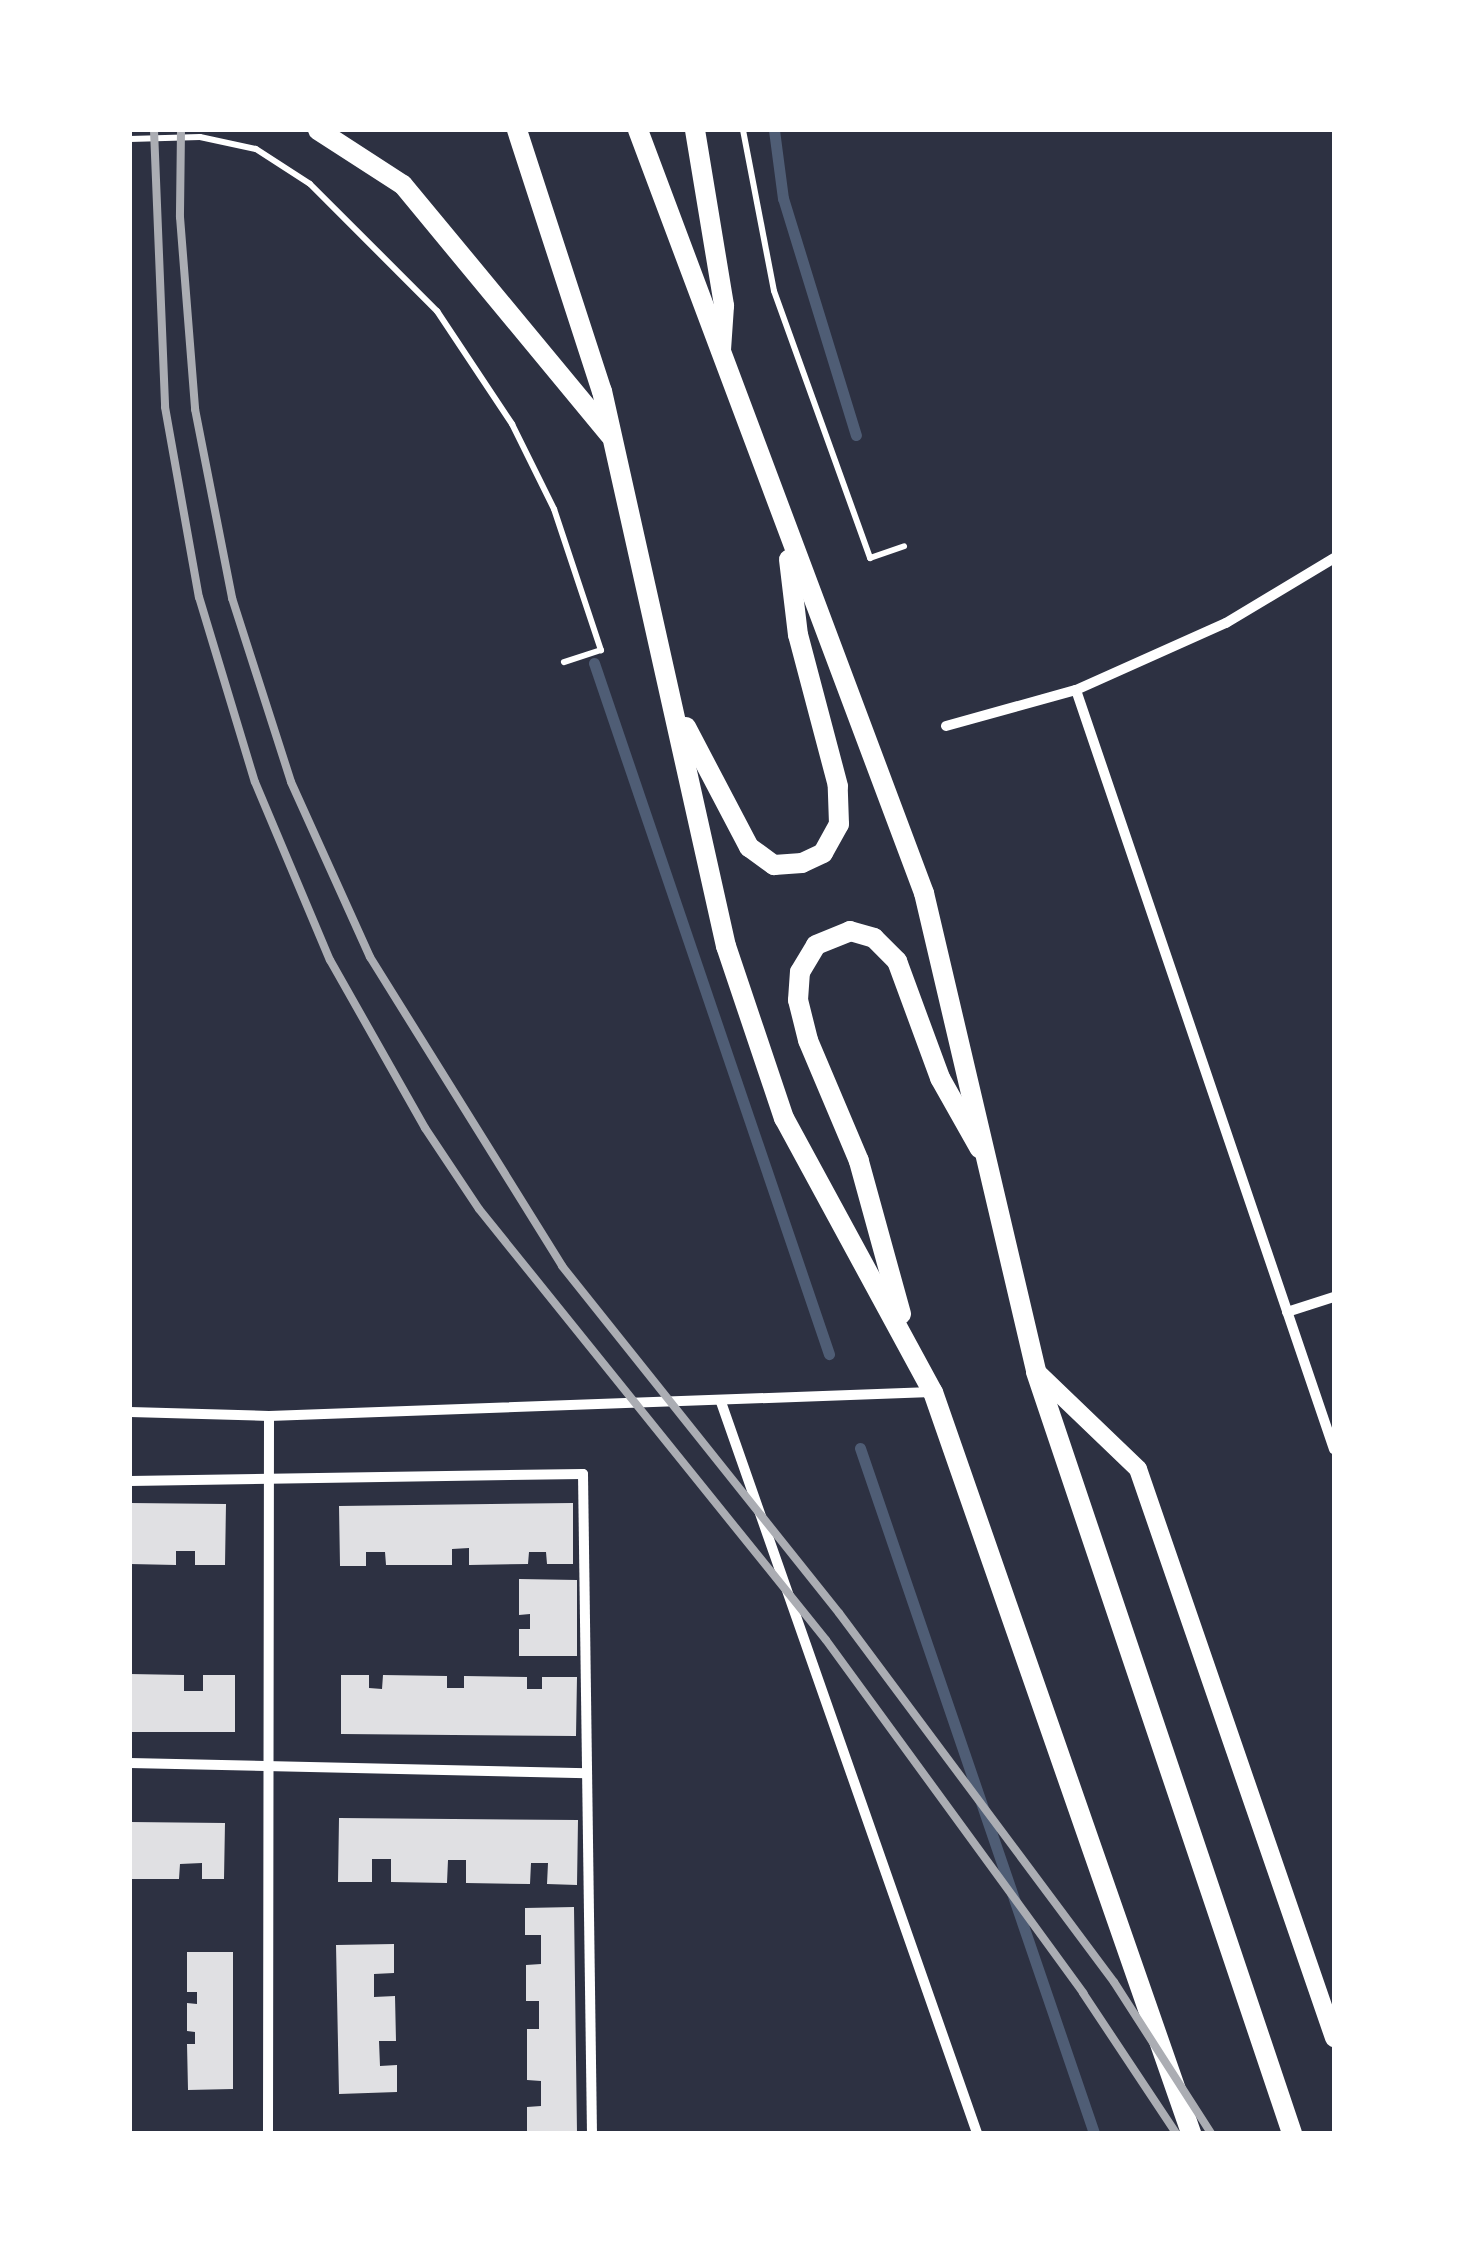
<!DOCTYPE html>
<style>
body{margin:0}
#map{position:relative;width:1464px;height:2263px;overflow:hidden;background:#2d3142;font-family:"Work Sans",sans-serif}
div>[style]{position:absolute}
.stream>*{height:11px;margin:-5.5px;padding:0 5.5px;transform-origin:5.5px;border-radius:5.5px;background:#4f5d75}
.building>*{inset:0;background:#e0e0e3}
.path>*{height:6px;margin:-3px;padding:0 3px;transform-origin:3px;border-radius:3px;background:#fff}
.minor>*{height:10px;margin:-5px;padding:0 5px;transform-origin:5px;border-radius:5px;background:#fff}
.tertiary>*{height:18px;margin:-9px;padding:0 9px;transform-origin:9px;border-radius:9px;background:#fff}
.secondary>*{height:20px;margin:-10px;padding:0 10px;transform-origin:10px;border-radius:10px;background:#fff}
.rail>*{height:8px;margin:-4px;padding:0 4px;transform-origin:4px;border-radius:4px;background:#abadb3}
span{translate:-50% -50%;white-space:nowrap;text-align:center;line-height:1.15;-webkit-text-stroke:10px #fff;paint-order:stroke}
.frame{position:absolute;inset:0;border:132px solid #fff;pointer-events:none}
</style>
<div id="map">
<div class="stream">
<i style="left:774px;top:130px;width:69px;rotate:82.5deg"></i>
<i style="left:783px;top:198px;width:248px;rotate:72.9deg"></i>
<i style="left:594px;top:663px;width:730px;rotate:71.22deg"></i>
<i style="left:860px;top:1448px;width:724px;rotate:71.14deg"></i>
</div>
<div class="building">
<i style="clip-path:polygon(130px 1503px,226px 1504px,225px 1565px,195px 1565px,195px 1551px,176px 1551px,176px 1565px,130px 1564px)"></i>
<i style="clip-path:polygon(573px 1503px,573px 1564px,547px 1564px,546px 1552px,529px 1552px,528px 1564px,469px 1565px,469px 1548px,452px 1549px,452px 1565px,386px 1565px,385px 1552px,366px 1552px,366px 1566px,340px 1566px,339px 1506px)"></i>
<i style="clip-path:polygon(519px 1579px,577px 1580px,577px 1656px,519px 1656px,519px 1629px,530px 1629px,530px 1614px,519px 1615px)"></i>
<i style="clip-path:polygon(130px 1674px,184px 1675px,184px 1691px,203px 1691px,203px 1675px,235px 1675px,235px 1732px,130px 1732px)"></i>
<i style="clip-path:polygon(341px 1675px,369px 1675px,369px 1688px,382px 1689px,383px 1675px,447px 1676px,447px 1688px,464px 1688px,464px 1676px,527px 1677px,527px 1689px,542px 1689px,542px 1677px,577px 1677px,576px 1736px,341px 1734px)"></i>
<i style="clip-path:polygon(339px 1818px,578px 1820px,577px 1885px,547px 1884px,548px 1863px,531px 1863px,530px 1884px,466px 1883px,466px 1860px,448px 1860px,447px 1883px,391px 1882px,391px 1859px,372px 1859px,372px 1882px,338px 1882px)"></i>
<i style="clip-path:polygon(130px 1822px,225px 1823px,224px 1879px,202px 1879px,202px 1863px,180px 1864px,179px 1879px,130px 1879px)"></i>
<i style="clip-path:polygon(574px 1907px,577px 2133px,527px 2133px,527px 2107px,541px 2106px,541px 2081px,527px 2080px,527px 2029px,539px 2029px,539px 2001px,526px 2001px,526px 1965px,541px 1964px,541px 1935px,525px 1935px,525px 1908px)"></i>
<i style="clip-path:polygon(394px 1944px,394px 1973px,374px 1974px,374px 1997px,395px 1996px,396px 2041px,379px 2041px,380px 2066px,397px 2065px,397px 2092px,339px 2094px,336px 1945px)"></i>
<i style="clip-path:polygon(187px 1952px,233px 1952px,233px 2089px,188px 2090px,187px 2044px,195px 2044px,195px 2032px,187px 2031px,187px 2003px,197px 2004px,197px 1992px,187px 1992px)"></i>
</div>
<div class="path">
<i style="left:743px;top:130px;width:164px;rotate:79.1deg"></i>
<i style="left:774px;top:291px;width:284px;rotate:70.2deg"></i>
<i style="left:870px;top:558px;width:36px;rotate:-19deg"></i>
<i style="left:130px;top:139px;width:70px;rotate:-1.6deg"></i>
<i style="left:200px;top:137px;width:57px;rotate:12.1deg"></i>
<i style="left:256px;top:149px;width:64px;rotate:32.9deg"></i>
<i style="left:310px;top:184px;width:180px;rotate:45deg"></i>
<i style="left:437px;top:311px;width:136px;rotate:56.4deg"></i>
<i style="left:512px;top:424px;width:95px;rotate:63.7deg"></i>
<i style="left:554px;top:509px;width:149px;rotate:71.6deg"></i>
<i style="left:601px;top:650px;width:39px;rotate:162deg"></i>
</div>
<div class="minor">
<i style="left:1076px;top:690px;width:802px;rotate:71.23deg"></i>
<i style="left:946px;top:726px;width:135px;rotate:-15.5deg"></i>
<i style="left:1076px;top:690px;width:164px;rotate:-24.1deg"></i>
<i style="left:1226px;top:623px;width:126px;rotate:-31deg"></i>
<i style="left:1287px;top:1312px;width:49px;rotate:-17.7deg"></i>
<i style="left:721px;top:1402px;width:775px;rotate:70.7deg"></i>
<i style="left:130px;top:1412px;width:139px;rotate:1.6deg"></i>
<i style="left:269px;top:1416px;width:663px;rotate:-2.07deg"></i>
<i style="left:130px;top:1481px;width:453px;rotate:-0.9deg"></i>
<i style="left:583px;top:1474px;width:659px;rotate:89.22deg"></i>
<i style="left:130px;top:1763px;width:457px;rotate:1.3deg"></i>
<i style="left:268px;top:2133px;width:717px;rotate:-89.92deg"></i>
</div>
<div class="tertiary">
<i style="left:1037px;top:1372px;width:140px;rotate:43.8deg"></i>
<i style="left:1138px;top:1469px;width:602px;rotate:70.99deg"></i>
</div>
<div class="secondary">
<i style="left:318px;top:130px;width:101px;rotate:32.9deg"></i>
<i style="left:403px;top:185px;width:325px;rotate:50.4deg"></i>
<i style="left:517px;top:130px;width:274px;rotate:72deg"></i>
<i style="left:602px;top:391px;width:569px;rotate:77.41deg"></i>
<i style="left:726px;top:946px;width:182px;rotate:71.4deg"></i>
<i style="left:784px;top:1118px;width:312px;rotate:61.5deg"></i>
<i style="left:933px;top:1392px;width:785px;rotate:70.8deg"></i>
<i style="left:638px;top:130px;width:815px;rotate:69.45deg"></i>
<i style="left:924px;top:893px;width:492px;rotate:76.8deg"></i>
<i style="left:1036px;top:1372px;width:803px;rotate:71.41deg"></i>
<i style="left:695px;top:130px;width:178px;rotate:80.6deg"></i>
<i style="left:724px;top:306px;width:44px;rotate:93.9deg"></i>
<i style="left:686px;top:727px;width:136px;rotate:62.3deg"></i>
<i style="left:749px;top:847px;width:31px;rotate:36deg"></i>
<i style="left:774px;top:865px;width:28px;rotate:-4deg"></i>
<i style="left:802px;top:863px;width:23px;rotate:-25deg"></i>
<i style="left:823px;top:853px;width:33px;rotate:-61deg"></i>
<i style="left:839px;top:824px;width:38px;rotate:-92deg"></i>
<i style="left:838px;top:786px;width:156px;rotate:-104.8deg"></i>
<i style="left:798px;top:635px;width:76px;rotate:-96.8deg"></i>
<i style="left:901px;top:1314px;width:159px;rotate:-105.4deg"></i>
<i style="left:859px;top:1161px;width:131px;rotate:-112.9deg"></i>
<i style="left:808px;top:1040px;width:41px;rotate:-104deg"></i>
<i style="left:798px;top:1000px;width:28px;rotate:-86deg"></i>
<i style="left:800px;top:972px;width:31px;rotate:-59deg"></i>
<i style="left:816px;top:945px;width:37px;rotate:-22deg"></i>
<i style="left:850px;top:931px;width:25px;rotate:16deg"></i>
<i style="left:874px;top:938px;width:33px;rotate:45deg"></i>
<i style="left:897px;top:961px;width:125px;rotate:69.8deg"></i>
<i style="left:940px;top:1078px;width:81px;rotate:60.6deg"></i>
</div>
<div class="rail">
<i style="left:154px;top:130px;width:277px;rotate:87.7deg"></i>
<i style="left:165px;top:407px;width:193px;rotate:79.9deg"></i>
<i style="left:199px;top:597px;width:193px;rotate:73.2deg"></i>
<i style="left:255px;top:782px;width:193px;rotate:67.2deg"></i>
<i style="left:330px;top:960px;width:193px;rotate:60.5deg"></i>
<i style="left:425px;top:1128px;width:97px;rotate:56.3deg"></i>
<i style="left:479px;top:1209px;width:553px;rotate:51.16deg"></i>
<i style="left:826px;top:1640px;width:437px;rotate:53.9deg"></i>
<i style="left:1083px;top:1993px;width:168px;rotate:56.4deg"></i>
<i style="left:181px;top:130px;width:87px;rotate:90.7deg"></i>
<i style="left:180px;top:217px;width:193px;rotate:85.5deg"></i>
<i style="left:195px;top:409px;width:193px;rotate:78.9deg"></i>
<i style="left:232px;top:598px;width:193px;rotate:72.2deg"></i>
<i style="left:291px;top:782px;width:192px;rotate:65.7deg"></i>
<i style="left:370px;top:957px;width:364px;rotate:58.1deg"></i>
<i style="left:562px;top:1266px;width:444px;rotate:51.4deg"></i>
<i style="left:839px;top:1613px;width:460px;rotate:53.3deg"></i>
<i style="left:1114px;top:1982px;width:179px;rotate:57.3deg"></i>
</div>
<div class="frame"></div>
</div>
